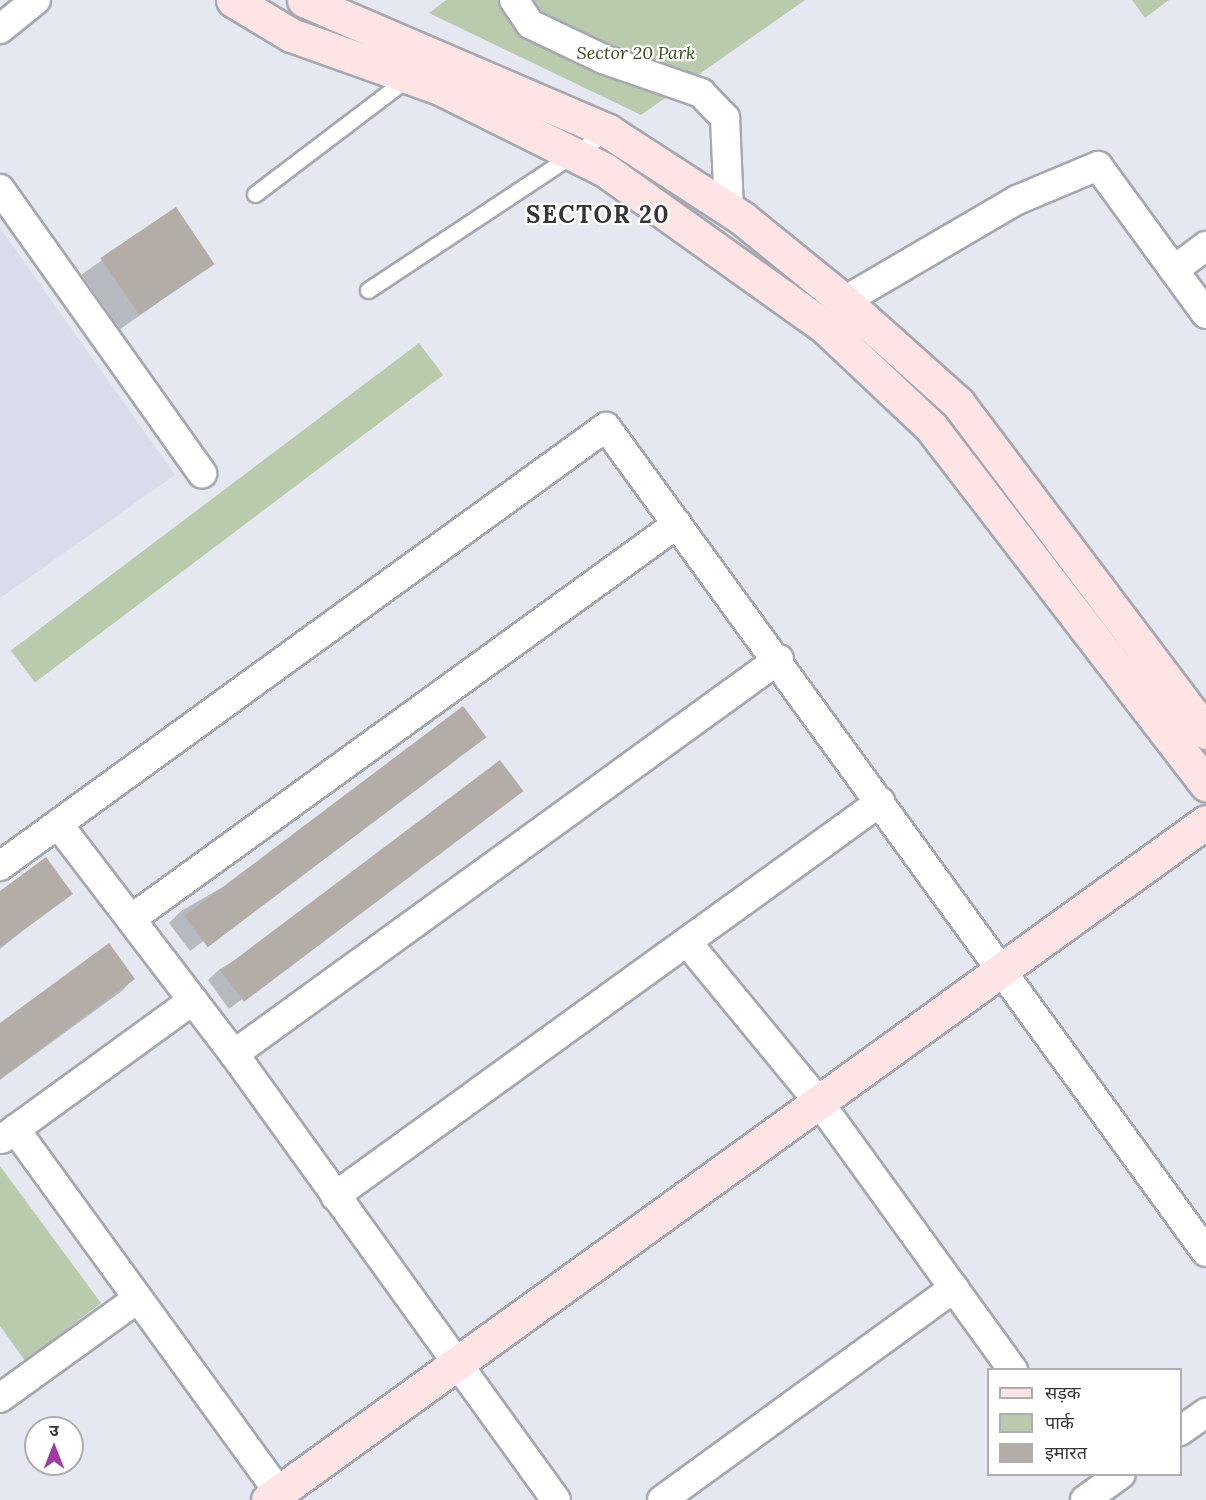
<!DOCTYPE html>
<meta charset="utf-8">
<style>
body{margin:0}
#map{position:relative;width:1206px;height:1500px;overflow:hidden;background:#e5e8f1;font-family:Lora,"Noto Sans Devanagari",serif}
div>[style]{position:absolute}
.built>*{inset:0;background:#d8dceb}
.green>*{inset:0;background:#bacaad;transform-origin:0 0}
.shadow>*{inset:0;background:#0003;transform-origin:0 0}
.building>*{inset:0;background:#b4ada7;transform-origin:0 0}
.roads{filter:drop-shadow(2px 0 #a6a8b0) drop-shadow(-2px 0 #a6a8b0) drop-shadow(0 2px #a6a8b0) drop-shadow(0 -2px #a6a8b0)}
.lane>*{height:15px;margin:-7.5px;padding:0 7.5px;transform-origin:7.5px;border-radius:7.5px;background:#fff}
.street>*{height:28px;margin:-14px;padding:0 14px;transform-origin:14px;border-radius:14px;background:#fff}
.secondary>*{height:33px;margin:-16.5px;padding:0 16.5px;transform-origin:16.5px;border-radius:16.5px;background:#fee4e4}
span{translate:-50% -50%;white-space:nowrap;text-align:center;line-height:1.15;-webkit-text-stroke:4.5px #fff;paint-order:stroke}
.park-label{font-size:18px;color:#354d1c;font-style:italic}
.district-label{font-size:24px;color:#353539;font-weight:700;letter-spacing:1.5px}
.legend{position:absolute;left:987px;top:1368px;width:195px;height:108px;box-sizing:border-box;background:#fff;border:2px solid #aeaeb0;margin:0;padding:8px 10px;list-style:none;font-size:18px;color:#353539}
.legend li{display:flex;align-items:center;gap:12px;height:30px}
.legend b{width:30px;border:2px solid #aeaeb0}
.north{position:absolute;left:24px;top:1416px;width:60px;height:60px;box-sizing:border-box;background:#fff;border:2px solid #aeaeb0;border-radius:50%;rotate:0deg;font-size:16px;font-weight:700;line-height:24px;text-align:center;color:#353539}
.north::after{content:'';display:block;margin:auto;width:21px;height:27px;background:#a03ba1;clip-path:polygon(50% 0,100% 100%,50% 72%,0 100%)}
</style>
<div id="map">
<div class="built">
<i style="clip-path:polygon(0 228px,175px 475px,0 598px)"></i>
</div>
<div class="green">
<i style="clip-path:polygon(446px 0,805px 0,641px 115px,429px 13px)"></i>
<i style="clip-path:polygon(1132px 0,1169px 0,1145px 18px)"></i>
<i style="left:419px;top:343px;width:40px;height:511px;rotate:53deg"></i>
<i style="clip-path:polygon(0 1166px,101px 1303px,25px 1361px,0 1326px)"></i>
</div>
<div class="shadow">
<i style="left:175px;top:209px;width:67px;height:114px;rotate:55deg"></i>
<i style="clip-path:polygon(484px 737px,190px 951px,169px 923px,181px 911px)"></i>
<i style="clip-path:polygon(521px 791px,229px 1009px,208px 980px,220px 969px)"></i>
<i style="clip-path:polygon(0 893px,71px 893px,0 949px)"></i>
<i style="clip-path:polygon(133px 979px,122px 991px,0 1080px,0 1025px)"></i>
</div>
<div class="building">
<i style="left:176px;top:207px;width:69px;height:91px;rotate:56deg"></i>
<i style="left:463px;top:706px;width:39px;height:349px;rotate:53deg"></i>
<i style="left:500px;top:760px;width:39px;height:350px;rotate:53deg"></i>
<i style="clip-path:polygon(46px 857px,73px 894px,0 947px,0 891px)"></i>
<i style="clip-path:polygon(109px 943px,135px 979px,0 1079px,0 1023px)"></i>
</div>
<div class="roads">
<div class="lane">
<i style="left:255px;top:194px;width:193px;rotate:-37.2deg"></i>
<i style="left:368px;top:290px;width:288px;rotate:-33.5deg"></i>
</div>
<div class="street">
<i style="left:514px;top:0;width:29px;rotate:56deg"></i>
<i style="left:530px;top:24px;width:81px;rotate:25.6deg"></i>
<i style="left:603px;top:59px;width:104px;rotate:19.1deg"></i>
<i style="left:701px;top:93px;width:35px;rotate:46deg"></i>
<i style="left:725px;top:118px;width:92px;rotate:87.5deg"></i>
<i style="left:0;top:29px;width:46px;rotate:-38.9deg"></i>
<i style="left:0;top:189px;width:349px;rotate:54.6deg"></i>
<i style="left:1174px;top:270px;width:40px;rotate:-37deg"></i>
<i style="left:844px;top:301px;width:200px;rotate:-30.3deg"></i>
<i style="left:1017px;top:200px;width:88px;rotate:-22.8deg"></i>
<i style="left:1098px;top:166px;width:183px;rotate:53.9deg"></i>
<i style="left:58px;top:824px;width:290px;rotate:52.6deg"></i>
<i style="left:234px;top:1054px;width:550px;rotate:54.17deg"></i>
<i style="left:0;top:866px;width:748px;rotate:-35.92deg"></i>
<i style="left:606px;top:427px;width:1020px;rotate:53.97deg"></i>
<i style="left:131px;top:919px;width:674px;rotate:-35.88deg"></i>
<i style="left:687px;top:942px;width:207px;rotate:50.5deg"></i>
<i style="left:819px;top:1102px;width:331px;rotate:54.1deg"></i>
<i style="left:234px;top:1054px;width:673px;rotate:-35.93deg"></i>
<i style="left:15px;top:1129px;width:449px;rotate:54deg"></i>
<i style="left:2px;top:1139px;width:236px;rotate:-36deg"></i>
<i style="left:335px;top:1196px;width:673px;rotate:-35.86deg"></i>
<i style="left:0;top:1398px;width:168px;rotate:-35.8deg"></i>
<i style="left:1180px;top:1431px;width:32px;rotate:-35deg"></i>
<i style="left:662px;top:1500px;width:361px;rotate:-36deg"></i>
<i style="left:1085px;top:1500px;width:44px;rotate:-35.8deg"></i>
</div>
<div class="secondary">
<i style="left:233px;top:0;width:68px;rotate:31.1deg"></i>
<i style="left:291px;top:35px;width:158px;rotate:19.6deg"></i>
<i style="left:440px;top:88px;width:184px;rotate:26.4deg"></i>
<i style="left:605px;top:170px;width:269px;rotate:35.5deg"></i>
<i style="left:824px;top:326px;width:147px;rotate:43.3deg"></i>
<i style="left:931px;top:427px;width:451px;rotate:52.4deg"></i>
<i style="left:304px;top:0;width:331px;rotate:23.3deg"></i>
<i style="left:608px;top:131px;width:160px;rotate:33deg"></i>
<i style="left:742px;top:218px;width:132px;rotate:39.1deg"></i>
<i style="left:844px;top:301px;width:153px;rotate:41.8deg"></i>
<i style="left:958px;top:403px;width:412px;rotate:53deg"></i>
<i style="left:268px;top:1500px;width:1157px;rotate:-35.86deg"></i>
</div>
</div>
<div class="park-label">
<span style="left:636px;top:53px">Sector 20 Park</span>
</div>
<div class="district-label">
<span style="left:598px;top:215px">SECTOR 20</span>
</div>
<ul class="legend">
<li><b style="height:8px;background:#fee4e4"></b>सड़क</li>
<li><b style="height:16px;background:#bacaad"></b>पार्क</li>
<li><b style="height:16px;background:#b4ada7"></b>इमारत</li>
</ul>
<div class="north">उ</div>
</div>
